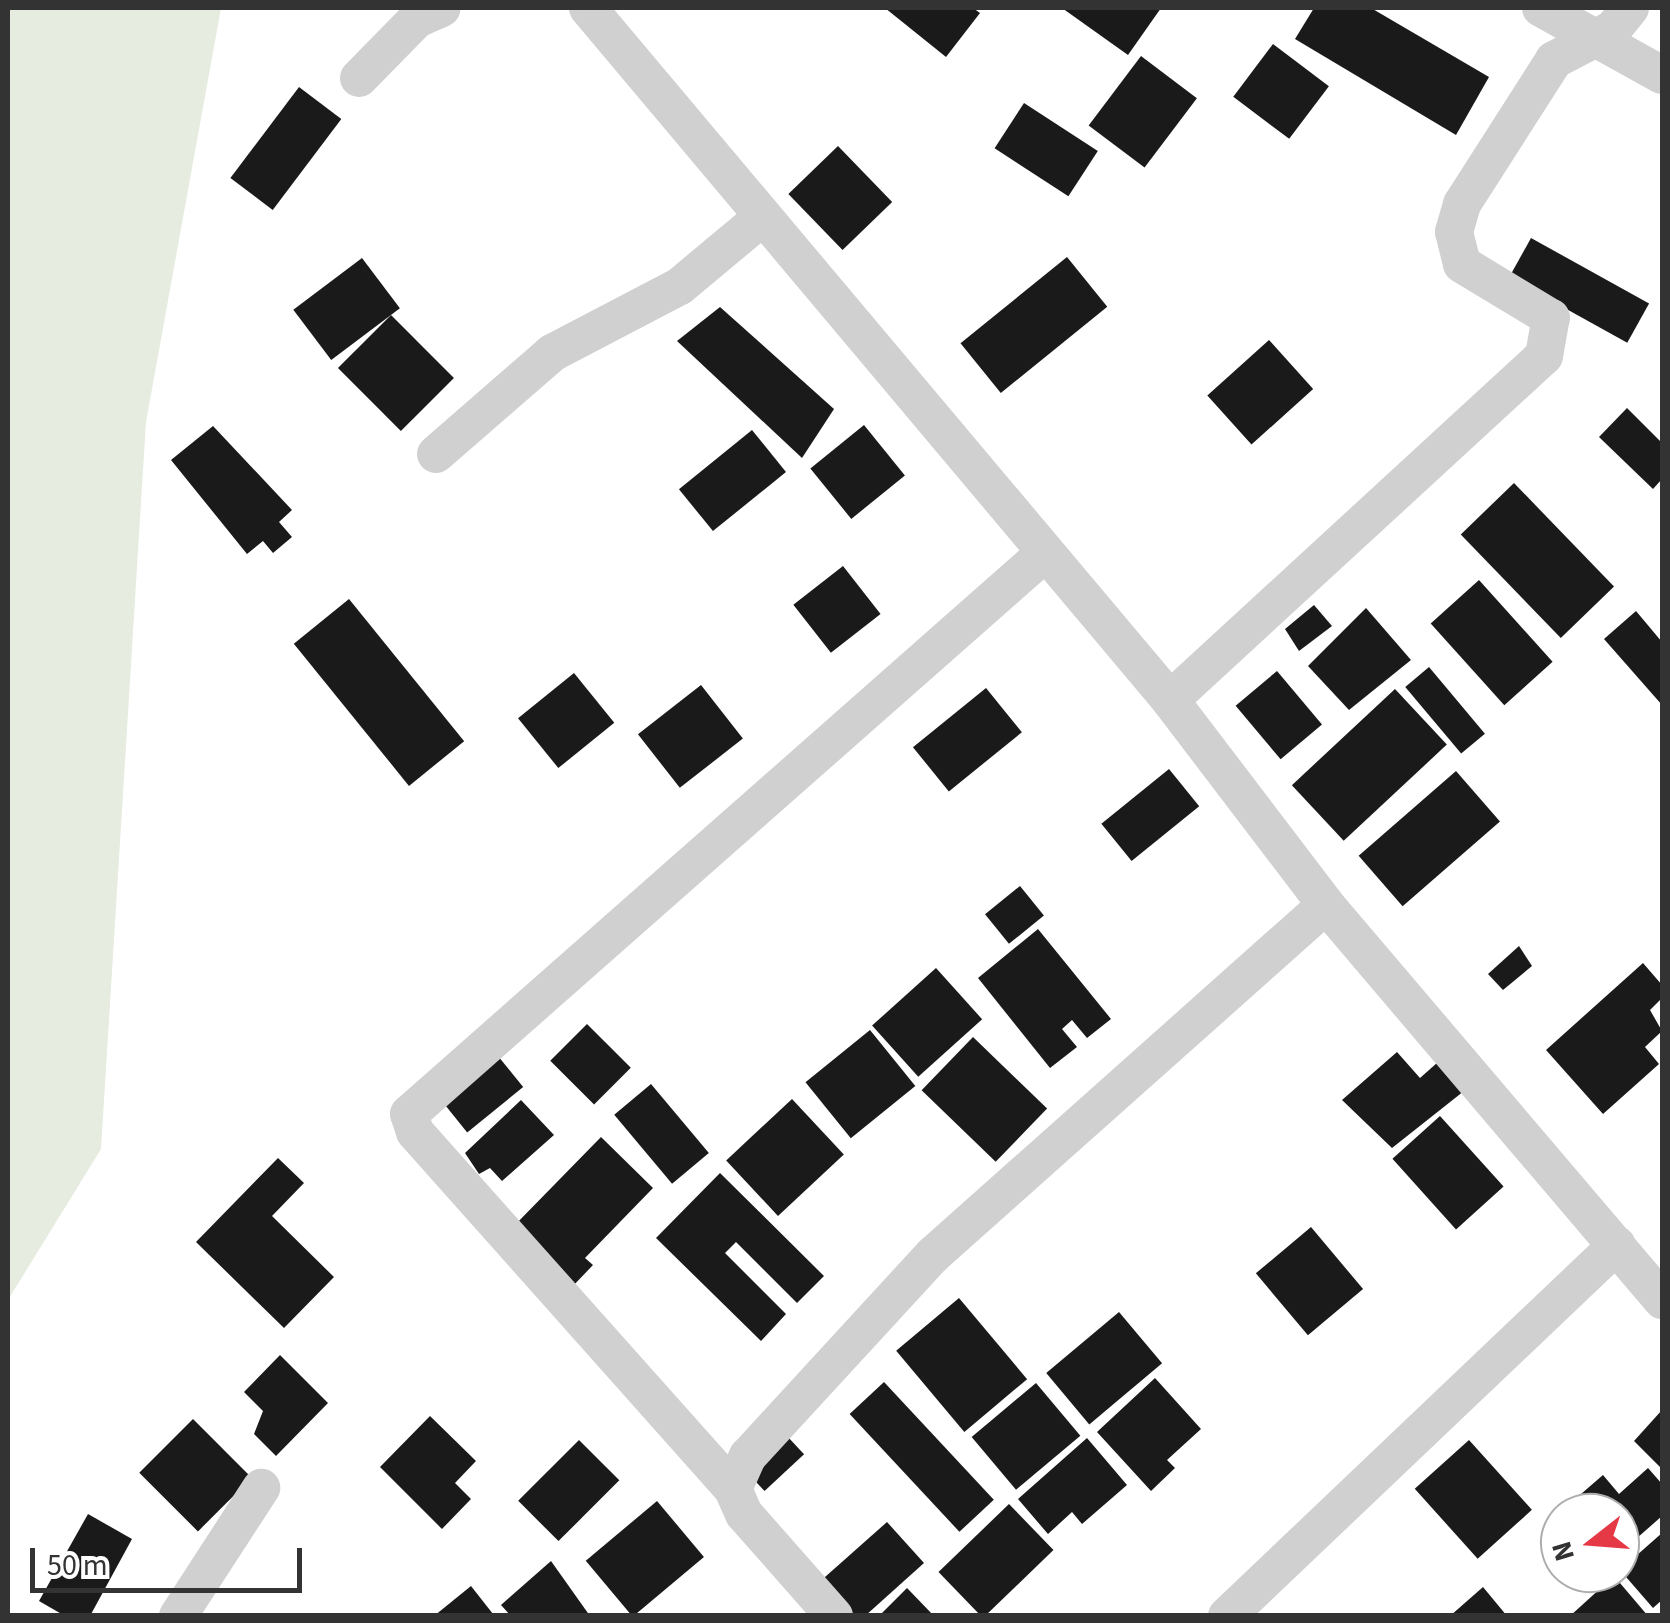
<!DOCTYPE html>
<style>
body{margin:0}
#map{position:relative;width:1670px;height:1623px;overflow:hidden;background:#fff;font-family:"Source Sans 3",sans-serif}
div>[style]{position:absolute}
.green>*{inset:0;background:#e6ecdf}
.building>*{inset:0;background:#1a1a1a;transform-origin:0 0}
.street>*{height:38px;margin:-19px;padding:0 19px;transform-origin:19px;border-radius:19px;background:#d0d0d0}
span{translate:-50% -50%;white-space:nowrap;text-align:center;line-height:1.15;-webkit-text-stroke:10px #fff;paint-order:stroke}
.frame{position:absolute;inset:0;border:10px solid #333;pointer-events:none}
.north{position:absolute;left:1540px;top:1493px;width:100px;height:100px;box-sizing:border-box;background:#fff;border:2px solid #adadad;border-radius:50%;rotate:253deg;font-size:28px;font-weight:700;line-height:40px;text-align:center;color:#333}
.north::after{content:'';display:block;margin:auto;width:35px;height:45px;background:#e63946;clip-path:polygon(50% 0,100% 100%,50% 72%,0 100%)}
.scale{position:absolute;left:30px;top:1548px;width:272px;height:45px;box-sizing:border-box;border:5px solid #333;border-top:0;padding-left:12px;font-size:30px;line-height:35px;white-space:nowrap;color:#333;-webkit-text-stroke:8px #fff;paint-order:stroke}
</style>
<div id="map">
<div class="green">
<i style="clip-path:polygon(8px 8px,221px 8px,146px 422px,101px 1149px,8px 1300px)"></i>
</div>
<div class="building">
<i style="clip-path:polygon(885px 8px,973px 8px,980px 13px,946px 57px)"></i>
<i style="clip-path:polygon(1062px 8px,1161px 8px,1128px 55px)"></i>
<i style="clip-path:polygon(1314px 8px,1371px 8px,1489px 77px,1456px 135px,1295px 39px)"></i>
<i style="left:1273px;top:44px;width:70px;height:66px;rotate:37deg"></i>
<i style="left:1141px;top:56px;width:70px;height:87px;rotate:37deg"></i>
<i style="left:299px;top:87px;width:53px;height:114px;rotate:37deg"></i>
<i style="left:1024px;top:103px;width:88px;height:54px;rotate:33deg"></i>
<i style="left:838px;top:146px;width:78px;height:69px;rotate:46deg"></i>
<i style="left:1531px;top:238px;width:135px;height:45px;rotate:29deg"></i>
<i style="left:1067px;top:257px;width:64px;height:137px;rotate:51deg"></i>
<i style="left:362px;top:258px;width:63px;height:86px;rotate:53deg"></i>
<i style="clip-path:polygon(720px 307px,834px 409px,802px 458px,677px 341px)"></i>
<i style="left:391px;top:315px;width:89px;height:75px;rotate:45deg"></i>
<i style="left:1269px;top:340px;width:66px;height:83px;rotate:48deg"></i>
<i style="clip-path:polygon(1627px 408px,1662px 443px,1662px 479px,1653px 489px,1599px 437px)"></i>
<i style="left:864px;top:425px;width:65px;height:69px;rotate:51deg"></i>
<i style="clip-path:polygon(213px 426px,292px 510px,279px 522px,292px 537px,273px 553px,263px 541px,247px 554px,171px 460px)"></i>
<i style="left:752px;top:430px;width:54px;height:94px;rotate:51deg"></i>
<i style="left:1514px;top:483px;width:144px;height:74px;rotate:46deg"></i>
<i style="left:843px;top:566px;width:61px;height:63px;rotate:52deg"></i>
<i style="left:1479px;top:580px;width:110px;height:65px;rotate:48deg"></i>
<i style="left:349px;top:599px;width:183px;height:71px;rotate:51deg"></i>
<i style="clip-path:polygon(1314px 605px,1332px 626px,1299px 651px,1285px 629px)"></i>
<i style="clip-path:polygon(1366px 608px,1411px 660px,1349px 710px,1308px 666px)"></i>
<i style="clip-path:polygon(1636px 611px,1662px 642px,1662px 705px,1604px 639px)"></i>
<i style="left:1429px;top:667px;width:87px;height:31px;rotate:50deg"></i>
<i style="left:1277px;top:671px;width:70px;height:54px;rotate:50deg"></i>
<i style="left:574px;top:673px;width:64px;height:72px;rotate:51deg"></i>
<i style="left:701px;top:685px;width:68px;height:80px;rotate:52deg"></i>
<i style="left:986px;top:688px;width:57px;height:94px;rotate:51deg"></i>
<i style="left:1395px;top:689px;width:76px;height:141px;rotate:47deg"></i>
<i style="left:1169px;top:769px;width:48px;height:87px;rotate:51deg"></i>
<i style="left:1456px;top:771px;width:67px;height:129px;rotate:49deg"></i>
<i style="left:1020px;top:886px;width:38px;height:45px;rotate:51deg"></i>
<i style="clip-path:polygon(1038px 929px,1111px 1019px,1087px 1038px,1072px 1020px,1062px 1029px,1077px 1047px,1050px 1068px,978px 978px)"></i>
<i style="clip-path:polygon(1519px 946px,1532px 966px,1503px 990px,1488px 974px)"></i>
<i style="clip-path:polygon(1643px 963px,1662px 985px,1662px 998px,1650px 1010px,1662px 1031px,1645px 1047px,1659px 1064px,1603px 1114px,1546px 1050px)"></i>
<i style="left:936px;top:968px;width:69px;height:86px;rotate:48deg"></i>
<i style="left:587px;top:1024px;width:62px;height:52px;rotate:45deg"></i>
<i style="left:870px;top:1030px;width:72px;height:83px;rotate:51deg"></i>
<i style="left:973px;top:1037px;width:103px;height:74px;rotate:44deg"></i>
<i style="clip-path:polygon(1397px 1052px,1420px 1078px,1438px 1062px,1464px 1091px,1392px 1148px,1342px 1100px)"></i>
<i style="left:498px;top:1056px;width:40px;height:72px;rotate:51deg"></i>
<i style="left:651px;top:1084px;width:90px;height:48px;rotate:50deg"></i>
<i style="left:792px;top:1099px;width:76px;height:90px;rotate:47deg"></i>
<i style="clip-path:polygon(521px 1100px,554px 1135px,502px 1181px,490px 1168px,479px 1174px,465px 1153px)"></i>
<i style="left:1440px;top:1116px;width:95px;height:64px;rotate:48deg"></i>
<i style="clip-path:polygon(601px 1137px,653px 1188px,585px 1258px,593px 1265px,571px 1288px,511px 1229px)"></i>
<i style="clip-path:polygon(278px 1158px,304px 1183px,272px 1216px,334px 1277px,284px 1328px,196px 1242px)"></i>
<i style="clip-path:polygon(720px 1173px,824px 1276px,797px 1303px,736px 1242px,725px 1253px,786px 1314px,761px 1341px,656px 1238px)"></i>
<i style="left:1311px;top:1227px;width:81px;height:72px;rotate:50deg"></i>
<i style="left:959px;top:1298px;width:106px;height:82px;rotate:50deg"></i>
<i style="left:1119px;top:1312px;width:67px;height:95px;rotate:50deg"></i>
<i style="clip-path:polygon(280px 1355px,328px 1403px,276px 1456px,254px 1434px,263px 1411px,244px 1392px)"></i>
<i style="clip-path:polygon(1155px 1378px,1201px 1429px,1167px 1460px,1175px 1468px,1151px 1491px,1097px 1432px)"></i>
<i style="left:884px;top:1382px;width:161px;height:47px;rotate:47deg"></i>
<i style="left:1036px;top:1383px;width:69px;height:84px;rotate:50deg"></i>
<i style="clip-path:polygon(1662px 1410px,1662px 1469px,1634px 1441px)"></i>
<i style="clip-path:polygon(430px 1416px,476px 1461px,455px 1483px,471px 1499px,442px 1529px,380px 1467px)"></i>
<i style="left:193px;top:1419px;width:83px;height:76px;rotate:45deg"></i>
<i style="left:787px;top:1436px;width:25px;height:54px;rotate:47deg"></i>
<i style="clip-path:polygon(1087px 1438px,1127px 1485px,1082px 1524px,1072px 1512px,1048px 1534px,1018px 1499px)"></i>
<i style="left:579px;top:1440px;width:57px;height:86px;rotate:45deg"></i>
<i style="left:1469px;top:1440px;width:94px;height:73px;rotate:48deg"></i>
<i style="clip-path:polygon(1648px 1468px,1662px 1484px,1662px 1516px,1620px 1553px,1620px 1513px,1559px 1513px,1603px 1475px,1619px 1494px)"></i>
<i style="left:657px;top:1501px;width:73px;height:93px;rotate:50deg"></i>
<i style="left:1009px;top:1504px;width:64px;height:98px;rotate:46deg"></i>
<i style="clip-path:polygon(88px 1514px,132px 1539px,90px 1616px,65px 1616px,39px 1601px)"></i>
<i style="clip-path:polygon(887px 1522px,924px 1563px,865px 1616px,843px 1616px,816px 1585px)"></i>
<i style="clip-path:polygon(1662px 1533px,1662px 1600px,1653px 1608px,1620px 1570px)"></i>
<i style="clip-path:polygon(551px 1561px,590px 1616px,511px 1616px,501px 1605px)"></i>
<i style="clip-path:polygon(1614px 1576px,1648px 1616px,1570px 1616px)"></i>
<i style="clip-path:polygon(471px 1586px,493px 1614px,434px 1616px)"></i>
<i style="clip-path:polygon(1483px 1587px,1507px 1616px,1450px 1616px)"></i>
<i style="clip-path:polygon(907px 1588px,934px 1616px,879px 1616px)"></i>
</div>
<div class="street">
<i style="left:588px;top:8px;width:904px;rotate:49.93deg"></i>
<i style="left:1170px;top:700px;width:258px;rotate:52.7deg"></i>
<i style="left:1326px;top:905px;width:519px;rotate:49.61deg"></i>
<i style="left:1541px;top:8px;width:138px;rotate:29deg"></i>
<i style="left:359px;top:78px;width:83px;rotate:-45.5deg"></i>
<i style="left:417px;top:19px;width:27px;rotate:-24deg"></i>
<i style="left:436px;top:454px;width:154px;rotate:-41deg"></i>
<i style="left:552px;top:353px;width:144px;rotate:-27.6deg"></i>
<i style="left:680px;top:286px;width:104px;rotate:-39.9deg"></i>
<i style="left:1170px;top:700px;width:508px;rotate:-42.61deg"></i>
<i style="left:1544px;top:356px;width:39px;rotate:-80deg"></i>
<i style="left:1551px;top:318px;width:104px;rotate:-148.8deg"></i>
<i style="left:1462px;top:264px;width:33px;rotate:-104deg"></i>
<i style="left:1454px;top:232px;width:29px;rotate:-74deg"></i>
<i style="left:1462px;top:204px;width:171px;rotate:-57.4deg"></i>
<i style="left:1554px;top:60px;width:67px;rotate:-27.7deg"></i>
<i style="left:1613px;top:29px;width:27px;rotate:-51deg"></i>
<i style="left:733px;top:1489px;width:478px;rotate:-131.7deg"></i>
<i style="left:415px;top:1132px;width:19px;rotate:-108deg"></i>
<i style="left:409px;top:1114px;width:847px;rotate:-41.41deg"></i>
<i style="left:178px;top:1616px;width:153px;rotate:-57deg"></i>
<i style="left:834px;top:1616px;width:136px;rotate:-131.4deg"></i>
<i style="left:744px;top:1514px;width:27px;rotate:-114deg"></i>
<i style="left:733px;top:1489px;width:36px;rotate:-66deg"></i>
<i style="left:748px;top:1456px;width:273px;rotate:-47.4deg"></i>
<i style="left:933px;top:1255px;width:526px;rotate:-41.69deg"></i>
<i style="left:1227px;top:1616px;width:538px;rotate:-43.57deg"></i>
</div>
<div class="frame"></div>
<div class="north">N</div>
<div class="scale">50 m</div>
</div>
